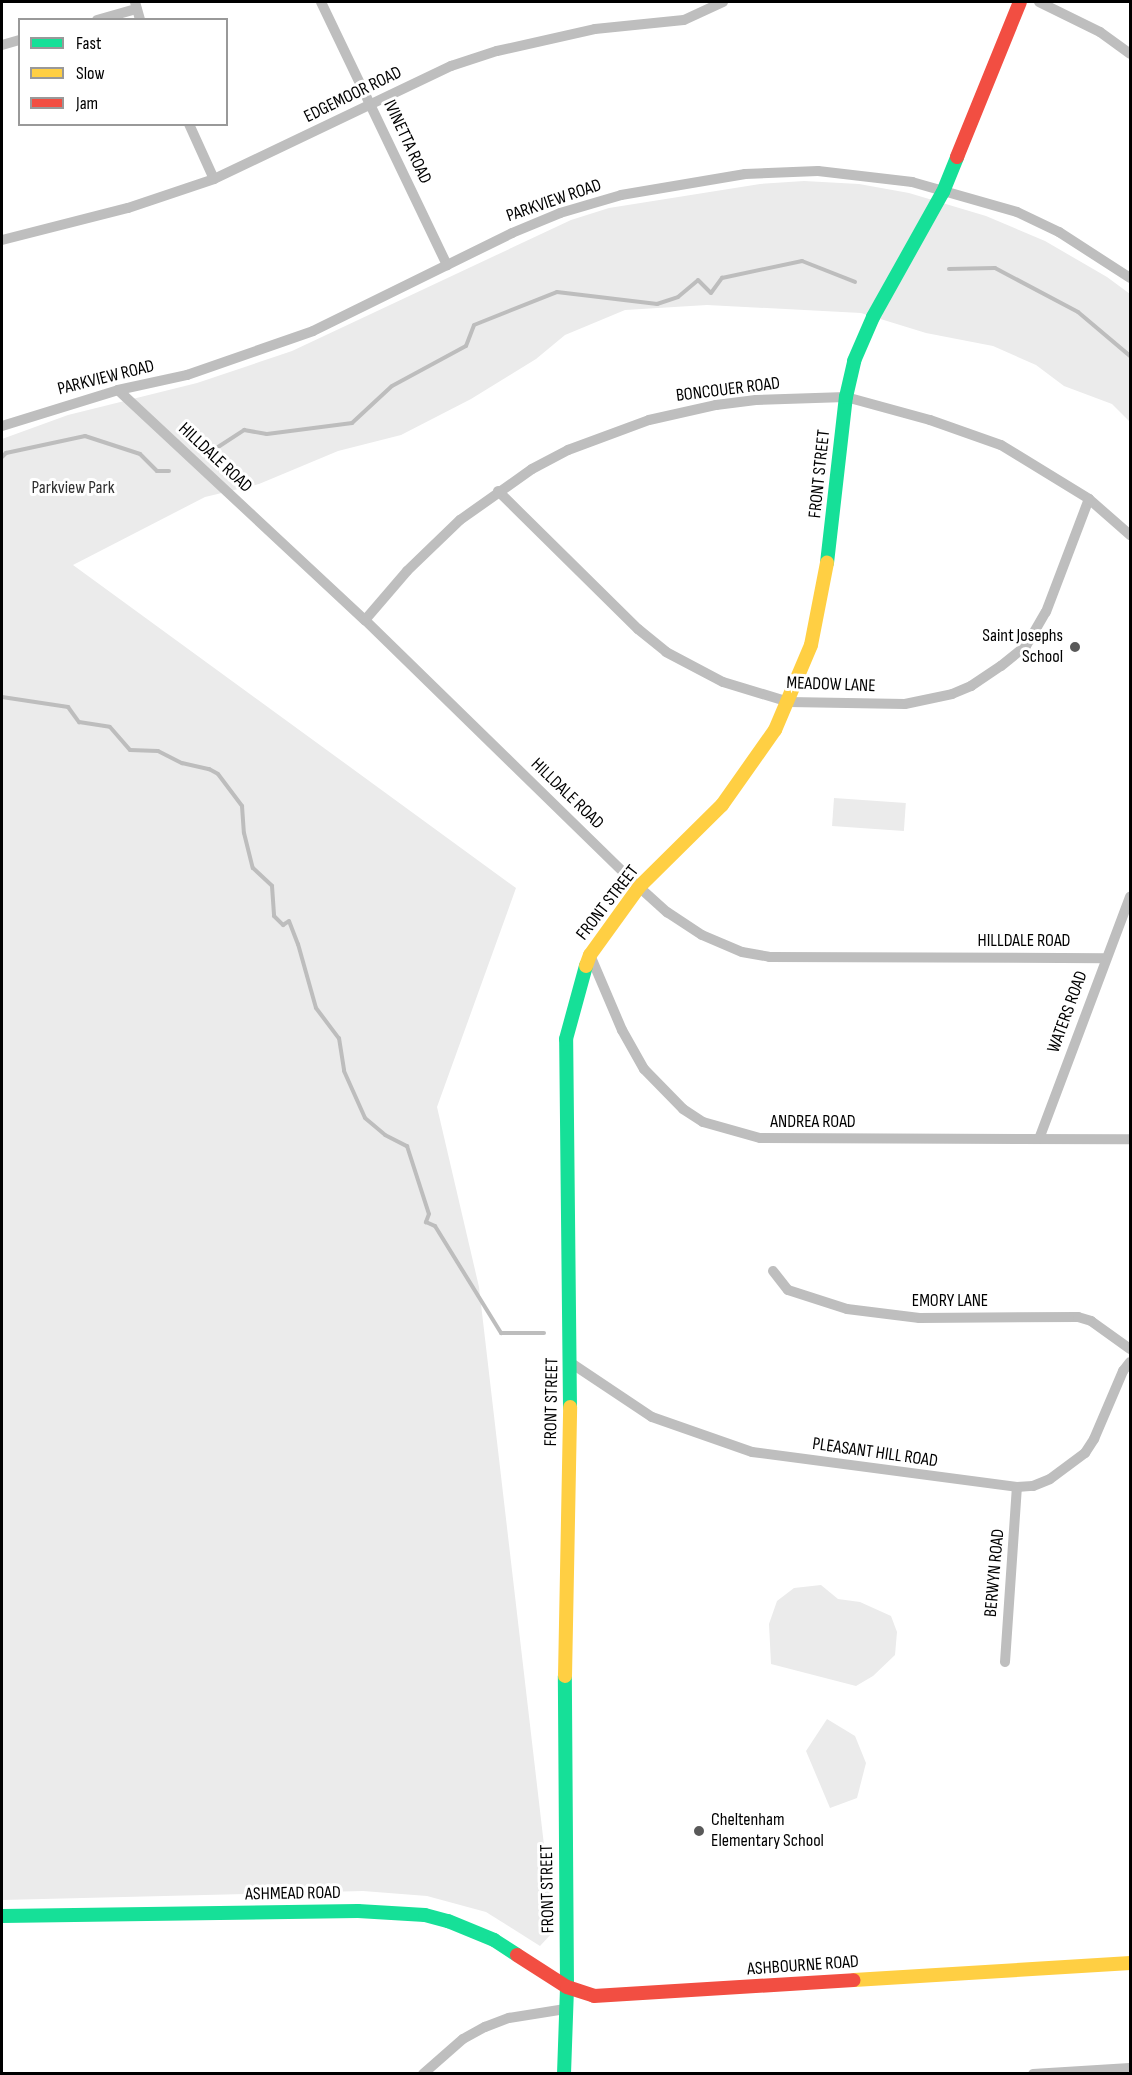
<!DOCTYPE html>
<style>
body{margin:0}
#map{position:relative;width:1132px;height:2075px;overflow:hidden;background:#fff;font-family:"Sofia Sans Condensed",sans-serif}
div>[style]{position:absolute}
.green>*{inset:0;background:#ebebeb;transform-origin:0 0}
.stream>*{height:4px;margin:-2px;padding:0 2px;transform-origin:2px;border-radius:2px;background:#bdbdbd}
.street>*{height:10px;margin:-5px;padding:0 5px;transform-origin:5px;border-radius:5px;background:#bebebe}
.fast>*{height:14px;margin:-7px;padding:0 7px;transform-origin:7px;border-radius:7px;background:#16e098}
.slow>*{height:14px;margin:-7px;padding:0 7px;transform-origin:7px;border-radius:7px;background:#ffcf43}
.jam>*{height:14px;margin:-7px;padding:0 7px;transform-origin:7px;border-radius:7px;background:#f24e42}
.dots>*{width:16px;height:16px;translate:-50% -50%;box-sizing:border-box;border:3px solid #fff;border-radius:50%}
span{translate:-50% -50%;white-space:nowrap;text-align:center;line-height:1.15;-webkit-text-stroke:6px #fff;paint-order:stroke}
.street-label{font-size:18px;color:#000}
.park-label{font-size:18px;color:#313131}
.poi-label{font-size:18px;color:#000}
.right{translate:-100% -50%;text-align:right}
.left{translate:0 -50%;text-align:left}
.frame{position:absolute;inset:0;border:3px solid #000;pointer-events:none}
.legend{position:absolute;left:18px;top:18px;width:210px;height:108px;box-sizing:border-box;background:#fff;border:2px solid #999;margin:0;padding:8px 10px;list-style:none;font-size:18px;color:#000}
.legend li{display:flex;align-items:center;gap:12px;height:30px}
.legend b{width:30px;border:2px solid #999}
</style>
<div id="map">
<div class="green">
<i style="clip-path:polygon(804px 181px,859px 184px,909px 193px,986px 216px,1045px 241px,1107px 277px,1130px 294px,1130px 422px,1112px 404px,1064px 386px,1036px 365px,993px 346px,926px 333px,861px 313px,707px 305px,625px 310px,565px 335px,536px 359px,471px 399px,401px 435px,338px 451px,259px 484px,205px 497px,73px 565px,516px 888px,437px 1107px,479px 1287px,554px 1931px,540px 1946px,486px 1912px,427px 1896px,363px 1891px,2px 1900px,2px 439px,68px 415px,197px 383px,292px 351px,571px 220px,609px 208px,760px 184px)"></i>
<i style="left:834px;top:798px;width:72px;height:28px;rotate:4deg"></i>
<i style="clip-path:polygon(821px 1585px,838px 1599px,860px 1602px,891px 1616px,897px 1632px,895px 1655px,873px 1676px,856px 1686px,771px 1664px,769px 1624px,777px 1601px,794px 1588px)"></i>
<i style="clip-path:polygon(827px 1719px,855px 1736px,866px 1763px,857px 1798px,830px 1808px,806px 1751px)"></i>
</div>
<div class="stream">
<i style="left:949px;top:269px;width:46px;rotate:-1.2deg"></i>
<i style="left:995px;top:268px;width:94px;rotate:27.9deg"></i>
<i style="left:1078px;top:312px;width:68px;rotate:40.2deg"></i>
<i style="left:215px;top:449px;width:35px;rotate:-33deg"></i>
<i style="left:244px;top:430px;width:23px;rotate:10deg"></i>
<i style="left:267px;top:434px;width:86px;rotate:-7.4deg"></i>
<i style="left:352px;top:423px;width:54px;rotate:-42.8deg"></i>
<i style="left:392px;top:386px;width:84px;rotate:-28.4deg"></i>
<i style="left:466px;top:346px;width:22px;rotate:-69deg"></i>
<i style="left:474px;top:325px;width:89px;rotate:-21.7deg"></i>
<i style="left:557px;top:292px;width:101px;rotate:6.8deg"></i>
<i style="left:657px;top:304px;width:22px;rotate:-18deg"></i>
<i style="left:678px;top:297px;width:26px;rotate:-40deg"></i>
<i style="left:698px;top:280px;width:18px;rotate:45deg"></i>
<i style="left:711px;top:293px;width:19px;rotate:-54deg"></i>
<i style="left:722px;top:278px;width:82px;rotate:-12deg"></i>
<i style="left:802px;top:261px;width:57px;rotate:21.6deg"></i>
<i style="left:2px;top:457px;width:6px;rotate:-45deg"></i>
<i style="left:6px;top:453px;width:81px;rotate:-12.1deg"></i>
<i style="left:85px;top:436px;width:58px;rotate:18.1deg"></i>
<i style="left:140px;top:454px;width:24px;rotate:45deg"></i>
<i style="left:157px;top:471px;width:12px"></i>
<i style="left:2px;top:697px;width:67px;rotate:8.6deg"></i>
<i style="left:68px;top:707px;width:19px;rotate:54deg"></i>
<i style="left:79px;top:722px;width:31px;rotate:9deg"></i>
<i style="left:110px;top:727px;width:30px;rotate:49deg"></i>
<i style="left:130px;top:750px;width:28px;rotate:2deg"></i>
<i style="left:158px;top:751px;width:27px;rotate:27deg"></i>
<i style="left:182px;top:763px;width:28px;rotate:13deg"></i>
<i style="left:209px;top:769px;width:10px;rotate:29deg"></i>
<i style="left:218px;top:774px;width:40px;rotate:53deg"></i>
<i style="left:242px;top:806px;width:27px;rotate:86deg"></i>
<i style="left:244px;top:833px;width:36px;rotate:76deg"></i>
<i style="left:253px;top:868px;width:26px;rotate:43deg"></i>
<i style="left:272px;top:886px;width:30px;rotate:86deg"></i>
<i style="left:274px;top:916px;width:13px;rotate:45deg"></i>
<i style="left:283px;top:925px;width:7px;rotate:-34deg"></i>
<i style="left:289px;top:921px;width:25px;rotate:69deg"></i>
<i style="left:298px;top:944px;width:66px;rotate:74.3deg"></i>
<i style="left:316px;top:1008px;width:38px;rotate:53deg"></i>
<i style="left:339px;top:1038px;width:33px;rotate:81deg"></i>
<i style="left:344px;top:1071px;width:51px;rotate:65.9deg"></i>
<i style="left:365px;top:1118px;width:26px;rotate:40deg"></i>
<i style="left:385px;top:1135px;width:25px;rotate:27deg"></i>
<i style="left:407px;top:1146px;width:71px;rotate:72.1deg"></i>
<i style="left:429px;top:1214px;width:9px;rotate:111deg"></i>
<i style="left:426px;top:1222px;width:10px;rotate:24deg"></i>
<i style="left:435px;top:1226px;width:126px;rotate:58.3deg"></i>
<i style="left:501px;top:1333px;width:43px"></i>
</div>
<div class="street">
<i style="left:135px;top:2px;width:19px;rotate:74deg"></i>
<i style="left:321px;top:2px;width:292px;rotate:64.4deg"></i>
<i style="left:1039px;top:2px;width:68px;rotate:26.2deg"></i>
<i style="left:1100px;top:32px;width:37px;rotate:36deg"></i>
<i style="left:97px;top:20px;width:41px;rotate:-15.8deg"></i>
<i style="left:2px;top:45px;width:19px;rotate:-16deg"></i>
<i style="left:189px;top:124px;width:60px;rotate:65.6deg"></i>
<i style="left:2px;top:240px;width:130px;rotate:-14.3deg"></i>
<i style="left:128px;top:208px;width:91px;rotate:-18.6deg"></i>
<i style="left:214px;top:179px;width:263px;rotate:-25.5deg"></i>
<i style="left:451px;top:66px;width:48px;rotate:-18.1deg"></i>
<i style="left:497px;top:51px;width:100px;rotate:-12.7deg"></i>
<i style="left:595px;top:29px;width:89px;rotate:-5.8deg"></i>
<i style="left:684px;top:20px;width:43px;rotate:-24.8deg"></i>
<i style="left:118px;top:390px;width:338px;rotate:43deg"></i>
<i style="left:365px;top:620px;width:383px;rotate:44.3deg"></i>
<i style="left:639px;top:887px;width:38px;rotate:42deg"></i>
<i style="left:667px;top:912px;width:42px;rotate:33.3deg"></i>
<i style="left:702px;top:935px;width:43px;rotate:23deg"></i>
<i style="left:742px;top:952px;width:27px;rotate:10deg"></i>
<i style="left:769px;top:957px;width:337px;rotate:0.2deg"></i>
<i style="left:2px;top:426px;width:121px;rotate:-17.2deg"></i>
<i style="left:118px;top:390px;width:71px;rotate:-12.3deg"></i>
<i style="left:187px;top:375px;width:133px;rotate:-19.2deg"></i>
<i style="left:313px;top:331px;width:222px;rotate:-26.2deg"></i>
<i style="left:512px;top:233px;width:52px;rotate:-22.6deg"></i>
<i style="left:560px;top:213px;width:64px;rotate:-16.4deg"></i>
<i style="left:621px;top:195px;width:126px;rotate:-9.6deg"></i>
<i style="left:745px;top:174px;width:73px;rotate:-2.4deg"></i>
<i style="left:818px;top:171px;width:95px;rotate:6.7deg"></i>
<i style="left:912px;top:182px;width:109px;rotate:15.9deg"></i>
<i style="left:1017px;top:212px;width:47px;rotate:25.5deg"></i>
<i style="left:1059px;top:232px;width:85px;rotate:32.9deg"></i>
<i style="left:498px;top:491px;width:197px;rotate:44.6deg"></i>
<i style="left:638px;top:629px;width:36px;rotate:39deg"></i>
<i style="left:666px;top:652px;width:64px;rotate:27.8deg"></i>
<i style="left:723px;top:682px;width:69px;rotate:16.9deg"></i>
<i style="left:789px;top:702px;width:116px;rotate:1deg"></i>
<i style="left:905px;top:704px;width:48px;rotate:-12deg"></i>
<i style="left:952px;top:694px;width:21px;rotate:-23deg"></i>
<i style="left:971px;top:686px;width:36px;rotate:-34deg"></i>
<i style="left:1001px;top:666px;width:32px;rotate:-39deg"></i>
<i style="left:1026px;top:646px;width:39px;rotate:-60deg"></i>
<i style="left:1046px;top:612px;width:121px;rotate:-69.2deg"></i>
<i style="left:365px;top:620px;width:65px;rotate:-49.4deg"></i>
<i style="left:407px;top:571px;width:74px;rotate:-43.9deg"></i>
<i style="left:460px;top:520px;width:88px;rotate:-35.3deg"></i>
<i style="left:532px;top:469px;width:41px;rotate:-27.8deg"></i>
<i style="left:568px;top:450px;width:86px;rotate:-20.3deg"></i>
<i style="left:649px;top:420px;width:69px;rotate:-12.6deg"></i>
<i style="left:716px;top:405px;width:40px;rotate:-7.1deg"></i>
<i style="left:756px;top:400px;width:90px;rotate:-1.9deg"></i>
<i style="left:846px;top:397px;width:87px;rotate:15.3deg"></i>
<i style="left:930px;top:420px;width:75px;rotate:19.4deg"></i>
<i style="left:1001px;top:445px;width:103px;rotate:31.5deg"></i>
<i style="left:1089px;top:499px;width:55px;rotate:41.3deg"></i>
<i style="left:590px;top:955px;width:82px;rotate:66.9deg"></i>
<i style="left:622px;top:1030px;width:45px;rotate:60.6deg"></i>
<i style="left:644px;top:1069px;width:56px;rotate:45.7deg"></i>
<i style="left:683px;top:1109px;width:24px;rotate:33deg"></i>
<i style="left:703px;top:1122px;width:59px;rotate:15.7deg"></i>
<i style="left:760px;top:1138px;width:370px;rotate:0.2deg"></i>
<i style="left:1039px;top:1139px;width:259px;rotate:-69.4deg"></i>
<i style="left:773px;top:1271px;width:24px;rotate:52deg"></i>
<i style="left:788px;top:1290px;width:62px;rotate:17.9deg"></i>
<i style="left:847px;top:1309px;width:73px;rotate:7.1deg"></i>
<i style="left:919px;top:1318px;width:159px;rotate:-0.4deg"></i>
<i style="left:1078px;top:1317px;width:14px;rotate:17deg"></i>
<i style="left:1091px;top:1321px;width:48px;rotate:35.7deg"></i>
<i style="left:571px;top:1363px;width:97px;rotate:33.7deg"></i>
<i style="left:652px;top:1417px;width:106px;rotate:19.3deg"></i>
<i style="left:752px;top:1452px;width:267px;rotate:7.5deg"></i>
<i style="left:1017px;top:1487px;width:16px;rotate:-4deg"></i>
<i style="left:1033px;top:1486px;width:18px;rotate:-22deg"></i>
<i style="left:1050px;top:1479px;width:44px;rotate:-36.6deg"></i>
<i style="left:1085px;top:1453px;width:17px;rotate:-57deg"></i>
<i style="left:1094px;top:1439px;width:74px;rotate:-66.9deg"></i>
<i style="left:1123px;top:1371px;width:11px;rotate:-52deg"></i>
<i style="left:1005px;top:1662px;width:175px;rotate:-86.1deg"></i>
<i style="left:423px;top:2074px;width:53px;rotate:-41.2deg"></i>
<i style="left:463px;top:2039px;width:25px;rotate:-29deg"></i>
<i style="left:485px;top:2027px;width:26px;rotate:-21deg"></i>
<i style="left:509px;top:2018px;width:57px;rotate:-9.1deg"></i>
<i style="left:1033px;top:2074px;width:97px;rotate:-3.5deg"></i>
</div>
<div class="fast">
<i style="left:827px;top:563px;width:167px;rotate:-83.5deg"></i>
<i style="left:846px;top:397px;width:37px;rotate:-77deg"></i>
<i style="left:854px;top:361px;width:48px;rotate:-66.6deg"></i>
<i style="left:873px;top:317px;width:143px;rotate:-60.8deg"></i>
<i style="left:943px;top:192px;width:38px;rotate:-68deg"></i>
<i style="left:570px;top:1407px;width:368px;rotate:-90.6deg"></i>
<i style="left:566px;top:1039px;width:76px;rotate:-74.7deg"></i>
<i style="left:2px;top:1916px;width:356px;rotate:-0.8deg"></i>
<i style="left:358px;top:1911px;width:67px;rotate:3.4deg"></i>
<i style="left:425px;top:1915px;width:24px;rotate:15deg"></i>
<i style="left:448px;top:1921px;width:50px;rotate:22.4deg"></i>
<i style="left:494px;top:1940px;width:27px;rotate:33deg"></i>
<i style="left:564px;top:2074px;width:87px;rotate:-88deg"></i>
<i style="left:567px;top:1987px;width:311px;rotate:-90.4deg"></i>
</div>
<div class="slow">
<i style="left:586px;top:966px;width:12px;rotate:-70deg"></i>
<i style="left:590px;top:955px;width:84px;rotate:-54.2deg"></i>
<i style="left:639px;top:887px;width:117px;rotate:-44.7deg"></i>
<i style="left:722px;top:805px;width:92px;rotate:-54.8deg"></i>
<i style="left:775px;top:730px;width:92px;rotate:-67deg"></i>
<i style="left:811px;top:645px;width:84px;rotate:-79deg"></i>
<i style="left:565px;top:1676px;width:269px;rotate:-88.9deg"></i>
<i style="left:854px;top:1980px;width:277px;rotate:-3.5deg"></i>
</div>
<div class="jam">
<i style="left:957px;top:157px;width:167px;rotate:-67.9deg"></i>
<i style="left:517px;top:1955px;width:59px;rotate:32.6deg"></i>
<i style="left:567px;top:1987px;width:28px;rotate:18deg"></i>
<i style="left:594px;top:1996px;width:260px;rotate:-3.5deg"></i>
</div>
<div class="dots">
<i style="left:1075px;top:647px;background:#595959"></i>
<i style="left:699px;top:1831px;background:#595959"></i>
</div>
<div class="street-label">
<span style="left:353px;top:95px;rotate:-26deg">EDGEMOOR ROAD</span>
<span style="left:407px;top:142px;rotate:65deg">IVINETTA ROAD</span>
<span style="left:554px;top:201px;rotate:-19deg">PARKVIEW ROAD</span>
<span style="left:106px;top:378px;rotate:-14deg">PARKVIEW ROAD</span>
<span style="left:728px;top:390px;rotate:-7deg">BONCOUER ROAD</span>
<span style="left:215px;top:458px;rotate:43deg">HILLDALE ROAD</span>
<span style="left:820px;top:474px;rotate:-84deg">FRONT STREET</span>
<span style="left:831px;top:685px;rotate:2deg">MEADOW LANE</span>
<span style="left:567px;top:794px;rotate:44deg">HILLDALE ROAD</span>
<span style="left:608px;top:903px;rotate:-52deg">FRONT STREET</span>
<span style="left:1024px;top:941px">HILLDALE ROAD</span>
<span style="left:1068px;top:1012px;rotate:-70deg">WATERS ROAD</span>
<span style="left:813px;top:1122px">ANDREA ROAD</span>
<span style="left:950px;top:1301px">EMORY LANE</span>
<span style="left:552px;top:1402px;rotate:-89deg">FRONT STREET</span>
<span style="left:875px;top:1453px;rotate:8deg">PLEASANT HILL ROAD</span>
<span style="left:995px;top:1573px;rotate:-85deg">BERWYN ROAD</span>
<span style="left:548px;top:1889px;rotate:-91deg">FRONT STREET</span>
<span style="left:293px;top:1894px;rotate:-1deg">ASHMEAD ROAD</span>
<span style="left:803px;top:1966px;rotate:-4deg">ASHBOURNE ROAD</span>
</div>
<div class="park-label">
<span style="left:73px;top:488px">Parkview Park</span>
</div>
<div class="poi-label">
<span class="right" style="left:1063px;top:647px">Saint Josephs<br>School</span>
<span class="left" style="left:711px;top:1831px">Cheltenham<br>Elementary School</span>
</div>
<div class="frame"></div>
<ul class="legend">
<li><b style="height:8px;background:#16e098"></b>Fast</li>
<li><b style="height:8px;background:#ffcf43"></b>Slow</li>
<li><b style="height:8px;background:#f24e42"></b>Jam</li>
</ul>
</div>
